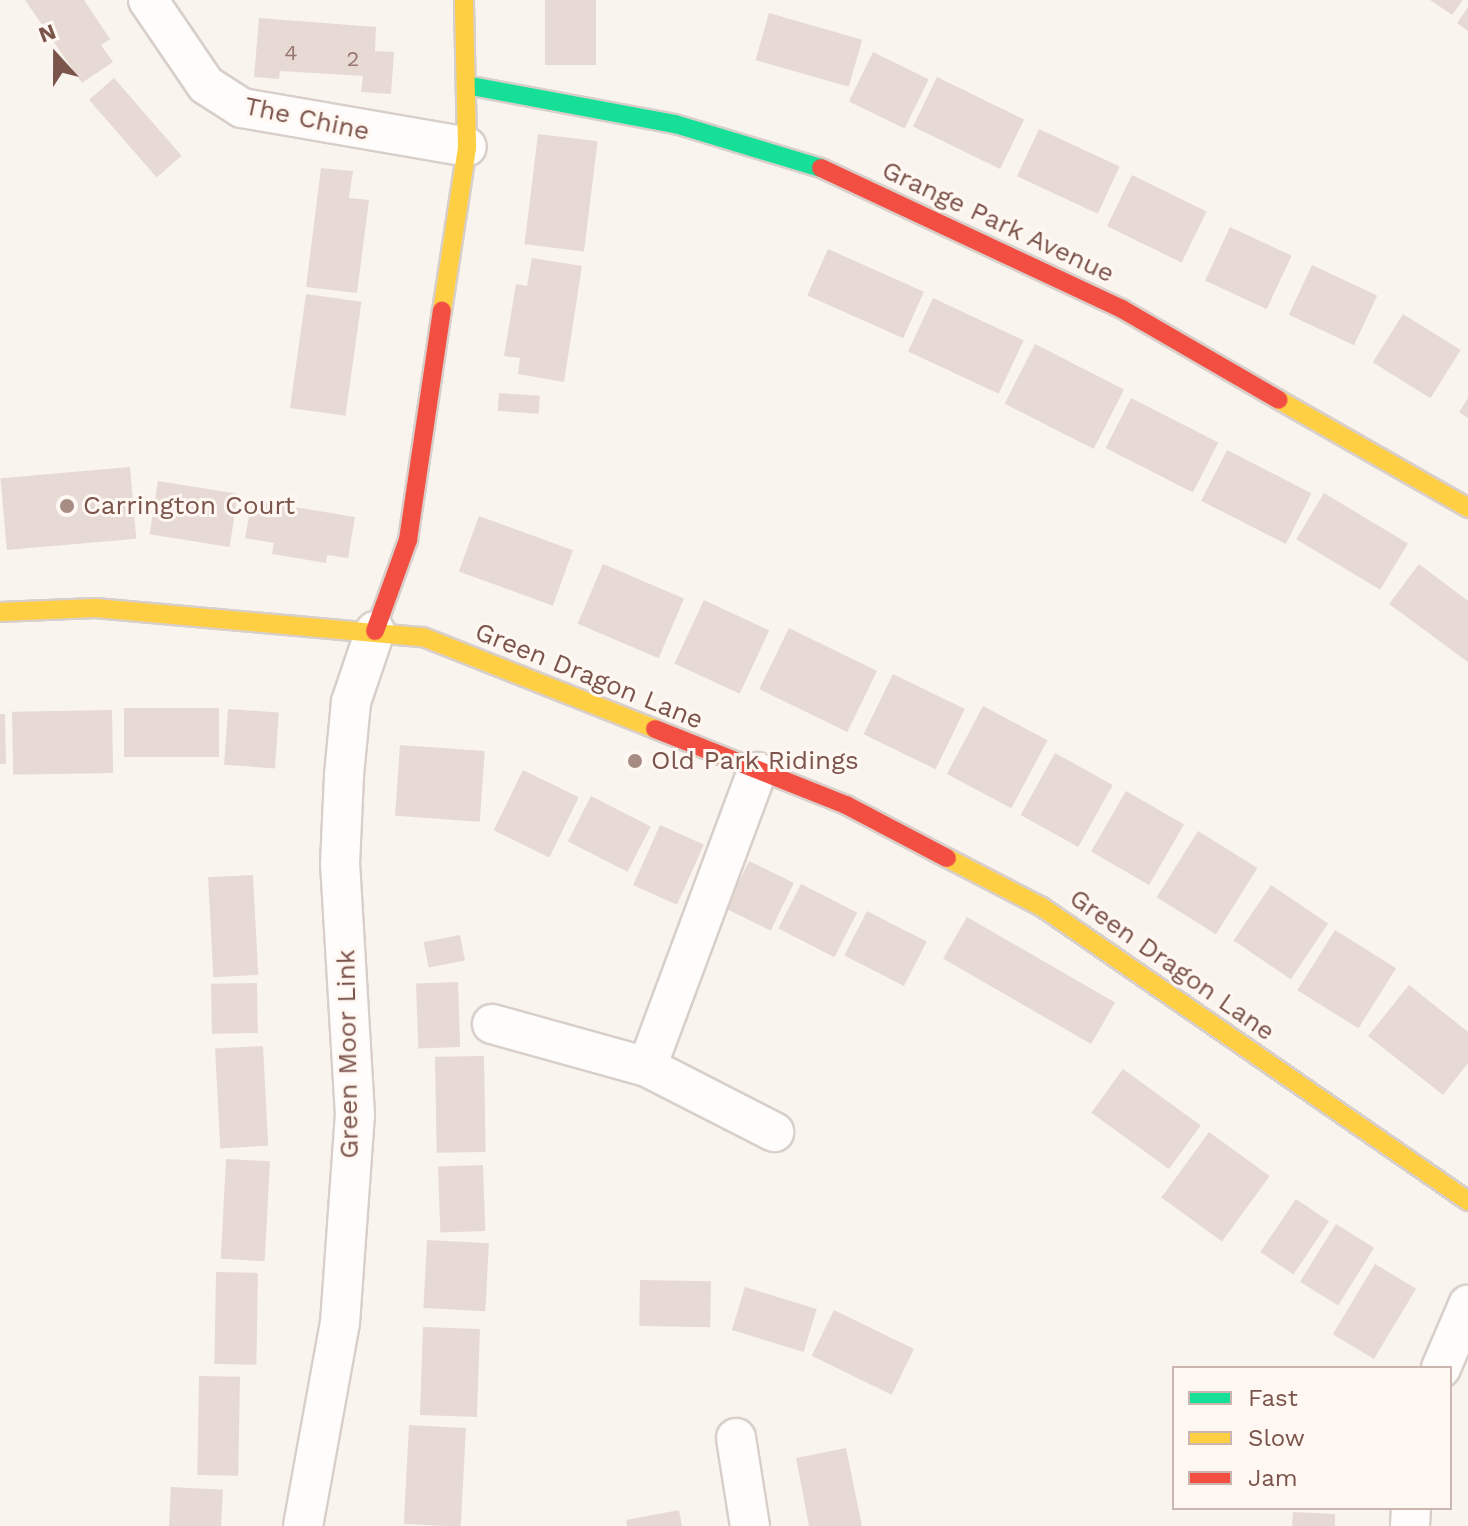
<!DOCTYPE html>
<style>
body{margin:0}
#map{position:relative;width:1468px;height:1526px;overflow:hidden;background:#faf4ee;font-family:"Work Sans",sans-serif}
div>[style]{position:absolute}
.building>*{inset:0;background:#e7dad5;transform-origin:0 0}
.roads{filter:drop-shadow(2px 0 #d9cfca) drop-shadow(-2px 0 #d9cfca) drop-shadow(0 2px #d9cfca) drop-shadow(0 -2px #d9cfca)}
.street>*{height:38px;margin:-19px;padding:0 19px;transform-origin:19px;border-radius:19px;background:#fefdfc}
.fast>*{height:18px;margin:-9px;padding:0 9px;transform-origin:9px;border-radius:9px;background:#16e098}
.slow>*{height:18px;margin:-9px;padding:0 9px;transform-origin:9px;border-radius:9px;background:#ffcf43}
.jam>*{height:18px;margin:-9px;padding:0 9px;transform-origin:9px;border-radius:9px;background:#f24e42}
.dots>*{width:22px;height:22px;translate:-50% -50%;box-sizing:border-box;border:4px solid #fff7f2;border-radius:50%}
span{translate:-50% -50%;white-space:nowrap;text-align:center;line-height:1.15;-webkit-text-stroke:6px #fff7f2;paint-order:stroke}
.number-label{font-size:22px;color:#987870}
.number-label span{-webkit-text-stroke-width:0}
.street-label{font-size:26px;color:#7b544b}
.poi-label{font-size:26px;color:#7b544b}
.left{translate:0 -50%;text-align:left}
.legend{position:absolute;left:1172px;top:1366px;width:280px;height:144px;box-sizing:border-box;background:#fff7f2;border:2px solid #cab6af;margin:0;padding:10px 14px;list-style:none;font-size:24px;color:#7b544b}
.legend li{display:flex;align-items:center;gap:16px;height:40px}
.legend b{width:40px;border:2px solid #cab6af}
.north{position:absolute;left:16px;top:16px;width:80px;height:80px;-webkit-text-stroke:6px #fff7f2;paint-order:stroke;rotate:339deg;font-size:22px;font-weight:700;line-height:32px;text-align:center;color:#7b544b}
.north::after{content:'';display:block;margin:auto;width:28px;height:36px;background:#7b544b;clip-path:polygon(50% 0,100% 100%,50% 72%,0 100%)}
</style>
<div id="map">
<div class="building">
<i style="clip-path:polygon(25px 0,84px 0,110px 39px,101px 45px,113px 62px,82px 83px)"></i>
<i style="left:545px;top:0;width:51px;height:65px"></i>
<i style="clip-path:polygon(1430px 0,1463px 0,1452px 15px)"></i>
<i style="clip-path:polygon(1468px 7px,1468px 31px,1457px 23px)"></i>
<i style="left:769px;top:13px;width:97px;height:49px;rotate:16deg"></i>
<i style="clip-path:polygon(259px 18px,376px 27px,375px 51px,394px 52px,391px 94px,361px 92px,363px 76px,280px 71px,279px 79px,254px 77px)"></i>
<i style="left:873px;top:52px;width:62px;height:55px;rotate:26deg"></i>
<i style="left:937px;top:77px;width:97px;height:55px;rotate:26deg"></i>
<i style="left:114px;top:78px;width:103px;height:33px;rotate:49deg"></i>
<i style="left:1039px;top:129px;width:89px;height:52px;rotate:25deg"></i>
<i style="left:538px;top:134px;width:60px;height:111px;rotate:7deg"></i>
<i style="clip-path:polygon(321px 168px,353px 171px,349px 198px,369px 200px,357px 293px,306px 287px)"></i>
<i style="left:1132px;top:175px;width:83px;height:57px;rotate:26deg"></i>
<i style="left:1230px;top:227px;width:68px;height:59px;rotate:25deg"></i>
<i style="left:828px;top:249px;width:105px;height:51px;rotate:24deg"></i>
<i style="clip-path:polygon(532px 258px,582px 266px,564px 382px,518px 374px,520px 358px,504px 356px,516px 284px,527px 286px)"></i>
<i style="left:1312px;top:265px;width:72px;height:55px;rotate:25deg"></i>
<i style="left:306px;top:294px;width:56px;height:115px;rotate:8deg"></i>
<i style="left:933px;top:298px;width:100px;height:59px;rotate:25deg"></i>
<i style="left:1403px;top:314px;width:68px;height:57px;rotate:32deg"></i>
<i style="left:1035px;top:344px;width:100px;height:67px;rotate:27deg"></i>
<i style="left:499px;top:393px;width:41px;height:18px;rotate:4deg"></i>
<i style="left:1131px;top:398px;width:98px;height:56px;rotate:27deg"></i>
<i style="clip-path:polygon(1468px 398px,1468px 418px,1459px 412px)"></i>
<i style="left:1227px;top:450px;width:95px;height:57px;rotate:27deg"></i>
<i style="left:130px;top:467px;width:72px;height:130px;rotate:85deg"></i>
<i style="left:158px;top:481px;width:81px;height:54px;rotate:9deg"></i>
<i style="left:1324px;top:493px;width:98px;height:54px;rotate:31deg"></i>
<i style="clip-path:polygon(252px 500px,355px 517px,348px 558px,327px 555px,326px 563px,272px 554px,274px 543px,245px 538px)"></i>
<i style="left:479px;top:516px;width:100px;height:59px;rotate:20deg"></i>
<i style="left:603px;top:564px;width:88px;height:65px;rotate:23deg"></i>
<i style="clip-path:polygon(1419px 564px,1468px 601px,1468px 662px,1389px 604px)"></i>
<i style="left:704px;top:600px;width:72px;height:70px;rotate:25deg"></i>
<i style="left:789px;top:628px;width:98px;height:68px;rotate:26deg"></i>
<i style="left:893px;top:674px;width:80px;height:67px;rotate:26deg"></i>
<i style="left:983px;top:706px;width:73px;height:77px;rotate:28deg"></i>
<i style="left:124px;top:708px;width:95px;height:49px"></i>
<i style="left:228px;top:709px;width:51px;height:56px;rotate:4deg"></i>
<i style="left:112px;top:710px;width:63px;height:100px;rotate:89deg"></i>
<i style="clip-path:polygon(0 714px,5px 714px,6px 764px,0 764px)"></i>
<i style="left:400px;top:745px;width:85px;height:71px;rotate:4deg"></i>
<i style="left:1055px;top:753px;width:66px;height:71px;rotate:29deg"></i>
<i style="left:523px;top:770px;width:62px;height:67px;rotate:26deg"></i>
<i style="left:1126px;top:791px;width:67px;height:70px;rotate:30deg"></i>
<i style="left:591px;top:796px;width:67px;height:51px;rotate:27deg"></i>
<i style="left:660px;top:825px;width:48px;height:66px;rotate:24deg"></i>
<i style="left:1198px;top:831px;width:70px;height:78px;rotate:32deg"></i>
<i style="left:749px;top:861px;width:50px;height:53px;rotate:26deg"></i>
<i style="left:253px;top:875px;width:100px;height:45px;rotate:87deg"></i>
<i style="left:801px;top:884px;width:63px;height:50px;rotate:27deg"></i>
<i style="left:1271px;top:885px;width:69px;height:67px;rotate:34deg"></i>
<i style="left:867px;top:911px;width:67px;height:50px;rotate:27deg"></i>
<i style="left:967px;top:917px;width:171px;height:48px;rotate:30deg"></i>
<i style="left:1335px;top:930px;width:72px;height:71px;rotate:32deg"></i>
<i style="left:460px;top:935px;width:26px;height:37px;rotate:79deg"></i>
<i style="left:458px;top:982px;width:65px;height:42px;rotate:88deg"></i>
<i style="left:257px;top:983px;width:50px;height:46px;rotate:89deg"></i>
<i style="clip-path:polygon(1409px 985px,1468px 1032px,1468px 1063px,1443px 1095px,1368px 1036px)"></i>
<i style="left:263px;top:1046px;width:100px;height:48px;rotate:87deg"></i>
<i style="left:484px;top:1056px;width:96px;height:49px;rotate:89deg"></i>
<i style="left:1123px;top:1069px;width:96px;height:54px;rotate:36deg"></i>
<i style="left:1209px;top:1132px;width:75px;height:81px;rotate:36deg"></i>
<i style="left:226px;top:1159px;width:44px;height:100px;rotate:3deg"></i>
<i style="left:483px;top:1165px;width:66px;height:45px;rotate:88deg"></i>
<i style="left:1296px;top:1199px;width:40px;height:64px;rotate:34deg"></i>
<i style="left:1336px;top:1224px;width:45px;height:68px;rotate:32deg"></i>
<i style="left:427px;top:1240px;width:62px;height:68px;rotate:3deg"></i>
<i style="left:1375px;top:1264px;width:48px;height:82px;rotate:31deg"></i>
<i style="left:216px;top:1272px;width:42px;height:92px;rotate:1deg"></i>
<i style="left:640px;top:1280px;width:71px;height:46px;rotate:1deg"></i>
<i style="left:745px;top:1287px;width:75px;height:45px;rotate:17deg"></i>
<i style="left:834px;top:1310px;width:89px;height:51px;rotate:26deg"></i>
<i style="left:423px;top:1327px;width:57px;height:88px;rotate:2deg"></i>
<i style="left:199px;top:1376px;width:41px;height:99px;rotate:1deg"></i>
<i style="left:409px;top:1425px;width:57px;height:99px;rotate:3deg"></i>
<i style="clip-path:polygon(846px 1448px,862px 1526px,809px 1526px,796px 1458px)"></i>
<i style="left:171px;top:1487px;width:52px;height:39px;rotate:3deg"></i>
<i style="clip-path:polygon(679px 1510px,682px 1526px,627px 1526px,626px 1520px)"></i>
<i style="clip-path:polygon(1293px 1512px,1335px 1514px,1335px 1526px,1292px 1526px)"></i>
</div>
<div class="roads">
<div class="street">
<i style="left:148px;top:0;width:103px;rotate:55.7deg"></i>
<i style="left:206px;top:85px;width:43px;rotate:32.6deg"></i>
<i style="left:242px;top:108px;width:228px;rotate:9.8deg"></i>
<i style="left:492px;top:1024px;width:161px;rotate:15.5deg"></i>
<i style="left:647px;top:1067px;width:143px;rotate:27.1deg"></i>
<i style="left:647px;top:1067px;width:315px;rotate:-69.6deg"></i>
<i style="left:1441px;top:1368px;width:69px;rotate:-66.8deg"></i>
<i style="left:736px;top:1438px;width:89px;rotate:81deg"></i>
<i style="left:303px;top:1526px;width:206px;rotate:-79.7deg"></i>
<i style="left:340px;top:1323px;width:209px;rotate:-85.9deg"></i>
<i style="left:355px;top:1115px;width:251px;rotate:-93.4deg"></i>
<i style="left:340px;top:864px;width:89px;rotate:-87.4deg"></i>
<i style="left:344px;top:775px;width:73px;rotate:-84.5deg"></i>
<i style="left:351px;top:702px;width:75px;rotate:-71.3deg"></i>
<i style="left:1410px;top:1526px;width:18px;rotate:-87deg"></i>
</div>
<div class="fast">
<i style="left:466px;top:85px;width:213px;rotate:10.6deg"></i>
<i style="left:675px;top:124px;width:152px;rotate:16.8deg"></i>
</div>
<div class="slow">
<i style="left:442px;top:311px;width:166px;rotate:-81.3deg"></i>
<i style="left:467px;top:147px;width:147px;rotate:-91.2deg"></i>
<i style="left:1279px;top:400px;width:218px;rotate:29.7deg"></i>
<i style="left:0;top:612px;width:95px;rotate:-2.4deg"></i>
<i style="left:95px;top:608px;width:329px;rotate:5.1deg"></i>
<i style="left:423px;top:637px;width:250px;rotate:21.6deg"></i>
<i style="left:947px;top:858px;width:107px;rotate:27.3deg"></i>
<i style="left:1042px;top:907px;width:518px;rotate:34.61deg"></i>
</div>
<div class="jam">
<i style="left:821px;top:168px;width:332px;rotate:25.1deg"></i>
<i style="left:1122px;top:309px;width:181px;rotate:30.1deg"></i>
<i style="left:375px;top:631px;width:97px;rotate:-70.1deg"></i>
<i style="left:408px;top:540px;width:232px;rotate:-81.6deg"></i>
<i style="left:655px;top:729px;width:206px;rotate:21.7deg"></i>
<i style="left:846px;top:805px;width:114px;rotate:27.7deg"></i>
</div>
</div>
<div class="dots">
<i style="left:67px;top:506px;background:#a78c84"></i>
<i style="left:635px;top:761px;background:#a78c84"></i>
</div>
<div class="number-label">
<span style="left:291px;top:53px">4</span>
<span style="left:353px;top:59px">2</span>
</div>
<div class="street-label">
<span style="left:307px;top:119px;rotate:12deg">The Chine</span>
<span style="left:998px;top:222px;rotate:25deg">Grange Park Avenue</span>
<span style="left:589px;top:676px;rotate:22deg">Green Dragon Lane</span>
<span style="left:1172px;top:965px;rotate:35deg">Green Dragon Lane</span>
<span style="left:348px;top:1054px;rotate:-91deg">Green Moor Link</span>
</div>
<div class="poi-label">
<span class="left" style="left:83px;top:506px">Carrington Court</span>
<span class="left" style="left:651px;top:761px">Old Park Ridings</span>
</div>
<ul class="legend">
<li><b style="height:10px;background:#16e098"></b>Fast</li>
<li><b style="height:10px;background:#ffcf43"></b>Slow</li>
<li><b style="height:10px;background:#f24e42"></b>Jam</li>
</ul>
<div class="north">N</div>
</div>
